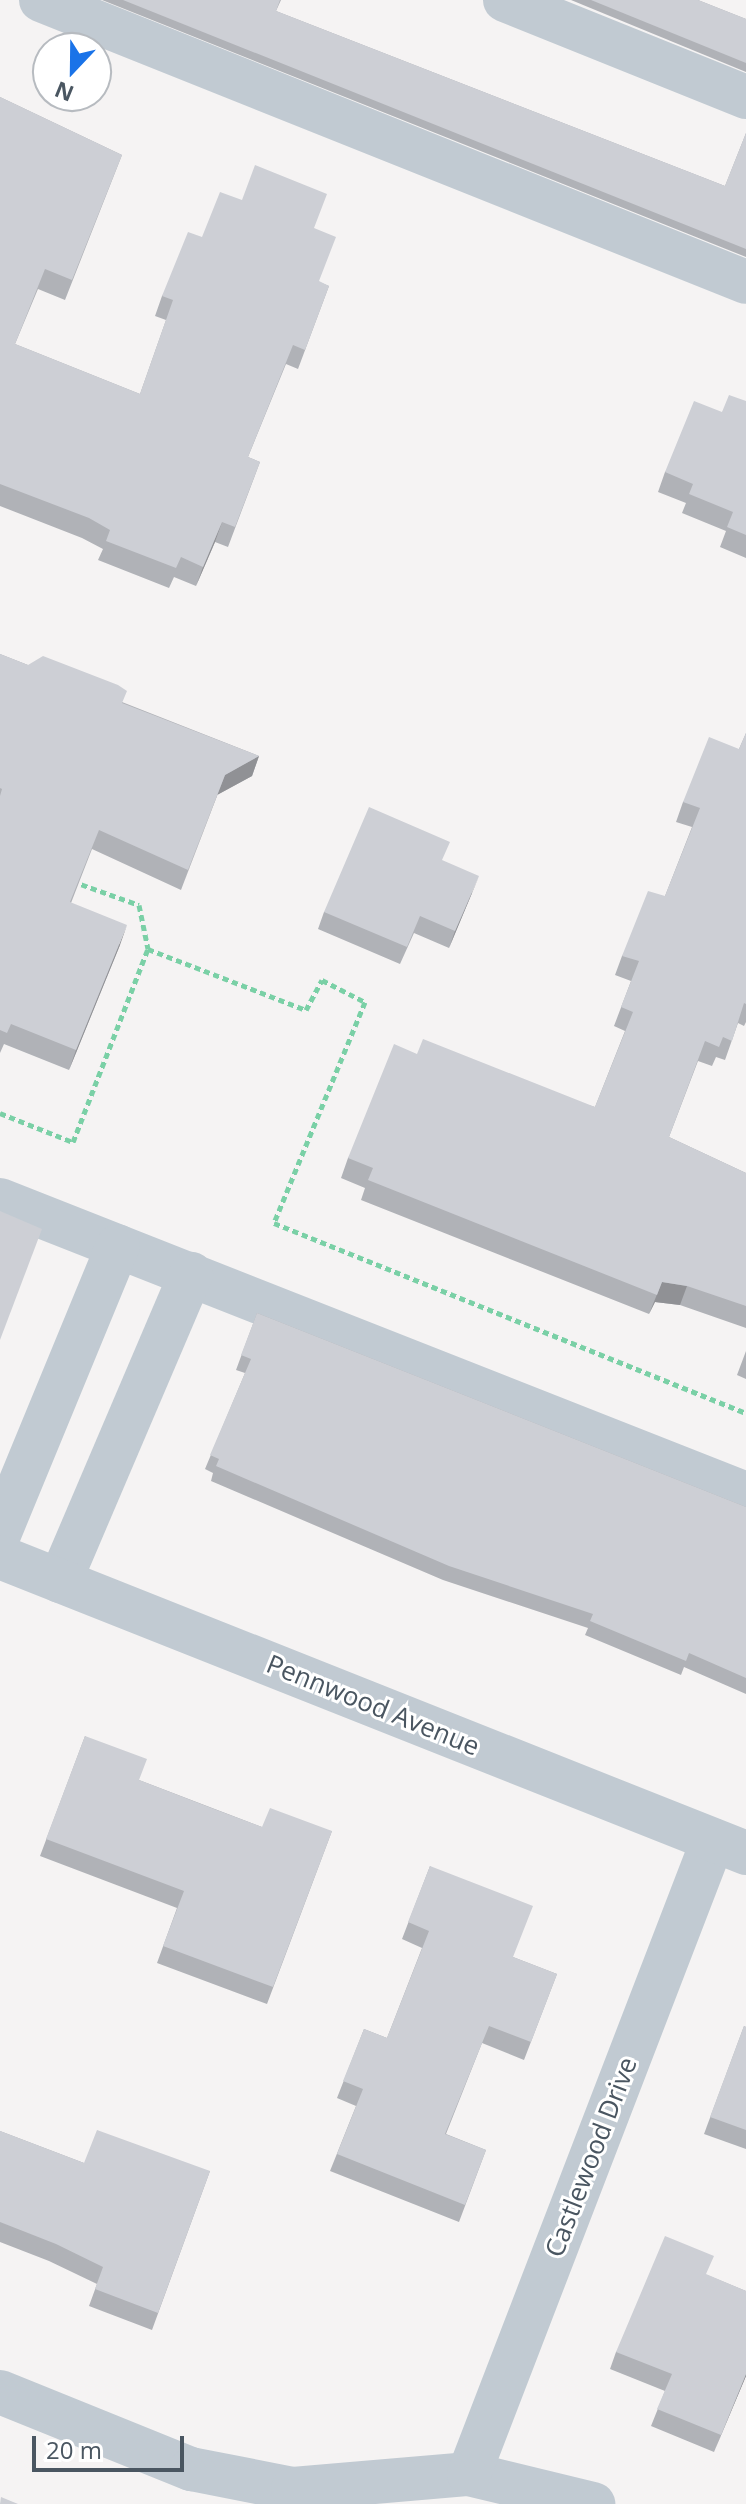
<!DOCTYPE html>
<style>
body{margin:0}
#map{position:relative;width:746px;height:2504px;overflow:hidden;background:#f5f3f3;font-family:"Open Sans",sans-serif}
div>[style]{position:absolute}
.path>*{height:5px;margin-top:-2.5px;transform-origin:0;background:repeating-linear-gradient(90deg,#7ad0a6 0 6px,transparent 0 10px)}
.minor>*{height:44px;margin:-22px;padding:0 22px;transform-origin:22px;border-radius:22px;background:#c1cad2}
.tertiary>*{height:44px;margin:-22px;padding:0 22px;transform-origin:22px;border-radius:22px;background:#c1cad2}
.wall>*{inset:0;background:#b0b2b7}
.shaded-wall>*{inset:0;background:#909195}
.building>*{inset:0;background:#cdcfd5}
span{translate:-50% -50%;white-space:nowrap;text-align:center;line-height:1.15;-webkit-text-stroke:6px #fff;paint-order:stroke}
.street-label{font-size:26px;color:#4a5661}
.north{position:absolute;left:32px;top:32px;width:80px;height:80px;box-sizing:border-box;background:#fff;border:2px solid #b7bbc0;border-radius:50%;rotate:202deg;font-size:22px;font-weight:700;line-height:32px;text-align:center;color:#4a5661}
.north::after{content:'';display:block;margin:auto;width:28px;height:36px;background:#1a73e8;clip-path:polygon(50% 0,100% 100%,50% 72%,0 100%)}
.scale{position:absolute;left:32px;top:2436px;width:152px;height:36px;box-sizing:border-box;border:4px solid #4a5661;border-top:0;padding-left:10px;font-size:24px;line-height:28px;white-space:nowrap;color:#4a5661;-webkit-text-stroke:6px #fff;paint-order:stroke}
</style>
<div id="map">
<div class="path">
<i style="left:72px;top:881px;width:71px;rotate:19.7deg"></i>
<i style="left:139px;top:905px;width:45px;rotate:78.4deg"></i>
<i style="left:0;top:1113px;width:79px;rotate:21.7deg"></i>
<i style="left:73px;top:1142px;width:207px;rotate:-68.8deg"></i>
<i style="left:148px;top:949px;width:169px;rotate:21.1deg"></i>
<i style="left:306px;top:1010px;width:34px;rotate:-62deg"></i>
<i style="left:322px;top:980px;width:48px;rotate:27.1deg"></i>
<i style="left:365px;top:1002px;width:239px;rotate:112.4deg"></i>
<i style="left:274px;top:1223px;width:509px;rotate:21.93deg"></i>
</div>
<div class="minor">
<i style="left:41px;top:0;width:759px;rotate:21.8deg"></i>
<i style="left:505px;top:0;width:260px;rotate:21.9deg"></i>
<i style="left:0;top:1200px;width:802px;rotate:21.51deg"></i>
<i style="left:0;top:1532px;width:309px;rotate:-67.6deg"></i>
<i style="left:60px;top:1581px;width:334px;rotate:-66.9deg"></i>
<i style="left:0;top:2392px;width:206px;rotate:22deg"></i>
<i style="left:191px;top:2469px;width:104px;rotate:11.1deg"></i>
<i style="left:293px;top:2489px;width:177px;rotate:-4.9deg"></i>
<i style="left:469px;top:2474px;width:128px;rotate:13.6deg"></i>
<i style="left:469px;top:2474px;width:679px;rotate:-68.95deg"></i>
</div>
<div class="tertiary">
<i style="left:0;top:1557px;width:803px;rotate:21.64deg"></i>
</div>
<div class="wall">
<i style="clip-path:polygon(102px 0,281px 0,276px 11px,725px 186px,746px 133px,746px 257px)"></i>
<i style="clip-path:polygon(571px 0,698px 0,746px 19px,746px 72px)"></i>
<i style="clip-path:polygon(0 97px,122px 155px,65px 300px,38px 289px,15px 344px,140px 394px,166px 320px,155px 316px,162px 296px,202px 237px,314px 228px,319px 282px,329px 286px,298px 369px,286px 364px,248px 457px,260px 462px,228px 547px,215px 542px,196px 586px,174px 577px,169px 588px,98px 560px,103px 549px,82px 538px,0 506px)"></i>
<i style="clip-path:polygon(746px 401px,746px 558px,720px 547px,726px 531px,682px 513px,686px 503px,658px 492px,665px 472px,722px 412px)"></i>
<i style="clip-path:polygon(0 654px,259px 756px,252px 776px,217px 795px,181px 890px,92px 849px,71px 903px,120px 945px,69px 1070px,4px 1044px,0 1053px)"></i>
<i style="clip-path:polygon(746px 733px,746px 1022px,744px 1026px,738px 1023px,725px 1060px,716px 1057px,712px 1066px,698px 1061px,669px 1137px,746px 1173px,746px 1328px,680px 1305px,655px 1302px,649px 1314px,361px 1200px,365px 1188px,341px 1178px,348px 1158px,417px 1054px,595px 1107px,625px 1031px,614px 1026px,631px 981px,615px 975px,622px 956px,665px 896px,692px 827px,676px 822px,683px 802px,739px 749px)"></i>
<i style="clip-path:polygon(443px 861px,472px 893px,449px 948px,414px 933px,400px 964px,318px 929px,324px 912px)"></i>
<i style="clip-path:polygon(257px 1313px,746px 1507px,746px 1694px,684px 1667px,681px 1675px,585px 1635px,588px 1628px,443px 1580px,211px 1481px,213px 1473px,205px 1469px,245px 1373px,236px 1370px)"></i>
<i style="clip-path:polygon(746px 1351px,746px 1379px,737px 1375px)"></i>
<i style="clip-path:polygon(85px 1736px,139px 1780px,262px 1827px,332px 1831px,267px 2004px,157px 1963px,177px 1908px,40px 1856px)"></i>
<i style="clip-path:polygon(430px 1866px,513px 1957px,557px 1974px,524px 2060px,482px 2043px,446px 2134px,486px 2150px,459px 2222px,330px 2171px,356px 2106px,337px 2098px,364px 2029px,387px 2038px,422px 1948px,402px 1939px)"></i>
<i style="clip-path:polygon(744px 2026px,746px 2027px,746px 2149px,704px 2134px)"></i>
<i style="clip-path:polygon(0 2131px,84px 2163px,210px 2171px,152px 2330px,89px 2306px,97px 2284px,49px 2261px,0 2242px)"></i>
<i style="clip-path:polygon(707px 2275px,746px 2291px,746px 2376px,714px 2452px,651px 2426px,665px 2391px,610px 2369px,616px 2352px)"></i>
</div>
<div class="shaded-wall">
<i style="clip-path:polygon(222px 522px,215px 542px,196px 586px,203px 567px)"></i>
<i style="clip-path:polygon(259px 756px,252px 776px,217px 795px,181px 890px,225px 775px)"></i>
<i style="clip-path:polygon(479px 876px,472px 893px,449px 948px,455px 931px)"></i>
<i style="clip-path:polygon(127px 925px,120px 945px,69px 1070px,76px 1050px)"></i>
<i style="clip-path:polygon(662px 1282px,687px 1286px,680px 1305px,655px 1302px,649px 1314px)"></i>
<i style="clip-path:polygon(746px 2374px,746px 2376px,714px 2452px,721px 2435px)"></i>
</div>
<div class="building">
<i style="clip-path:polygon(123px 0,280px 0,276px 11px,725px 186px,746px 133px,746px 249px)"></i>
<i style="clip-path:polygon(591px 0,698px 0,746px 19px,746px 63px)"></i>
<i style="clip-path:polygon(0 97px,122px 155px,72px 280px,45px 269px,15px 344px,140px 394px,173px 300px,162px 296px,188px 232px,202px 237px,220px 192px,242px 200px,255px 165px,327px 194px,314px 228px,336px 237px,319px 281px,329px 286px,305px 350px,293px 345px,248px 457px,260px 462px,235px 527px,222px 522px,203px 567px,181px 557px,176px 568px,106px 541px,110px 530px,89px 518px,0 484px)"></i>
<i style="clip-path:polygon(729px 395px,746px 401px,746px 535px,727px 527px,733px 512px,689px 494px,693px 484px,665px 472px,694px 401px,722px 412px)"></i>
<i style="clip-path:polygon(0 654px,28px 665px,43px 656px,118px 685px,127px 691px,122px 703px,259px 756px,225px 775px,188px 870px,99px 830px,70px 902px,127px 925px,76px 1050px,11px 1024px,7px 1033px,0 1030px,0 796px,2px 789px,0 788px)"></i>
<i style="clip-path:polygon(746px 733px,746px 1004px,744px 1003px,732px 1041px,723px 1037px,719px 1047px,705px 1041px,669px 1137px,746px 1173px,746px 1306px,687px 1286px,662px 1282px,657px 1295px,368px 1180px,373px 1168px,348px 1158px,394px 1044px,417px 1054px,423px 1039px,595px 1107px,633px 1012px,621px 1007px,639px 961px,622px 956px,648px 891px,665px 896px,700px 808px,683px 802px,709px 737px,739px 749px)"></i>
<i style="clip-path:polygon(369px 807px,450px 842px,442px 860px,479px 876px,455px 931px,420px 916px,407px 947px,324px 912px)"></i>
<i style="clip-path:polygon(0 1211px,42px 1229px,0 1340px)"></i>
<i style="clip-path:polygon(257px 1313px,746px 1507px,746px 1678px,689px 1653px,686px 1661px,590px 1621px,593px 1614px,449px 1566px,216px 1466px,219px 1459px,210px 1455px,251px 1359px,241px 1355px)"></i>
<i style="clip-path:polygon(85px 1736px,147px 1759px,139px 1780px,214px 1809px,262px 1827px,270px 1808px,332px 1831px,273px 1987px,163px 1946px,184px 1891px,46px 1839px)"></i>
<i style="clip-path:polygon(430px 1866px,533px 1906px,513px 1957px,557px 1974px,531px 2042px,489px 2026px,445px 2134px,486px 2150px,465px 2205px,337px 2154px,363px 2089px,343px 2081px,364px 2029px,387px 2038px,429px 1931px,408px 1922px)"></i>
<i style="clip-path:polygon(744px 2026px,746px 2027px,746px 2130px,710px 2117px)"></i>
<i style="clip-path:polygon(97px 2130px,210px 2171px,158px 2313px,95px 2289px,103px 2267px,56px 2244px,0 2222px,0 2131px,84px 2163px)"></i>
<i style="clip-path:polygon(665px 2236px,714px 2256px,706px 2274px,746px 2291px,746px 2374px,721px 2435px,657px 2409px,672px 2374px,616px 2352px)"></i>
<i style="clip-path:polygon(1px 2497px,18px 2504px,0 2504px)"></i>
</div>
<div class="street-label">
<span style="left:373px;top:1705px;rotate:22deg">Pennwood Avenue</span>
<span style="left:591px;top:2157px;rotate:-69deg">Castlewood Drive</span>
</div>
<div class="north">N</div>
<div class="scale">20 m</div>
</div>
